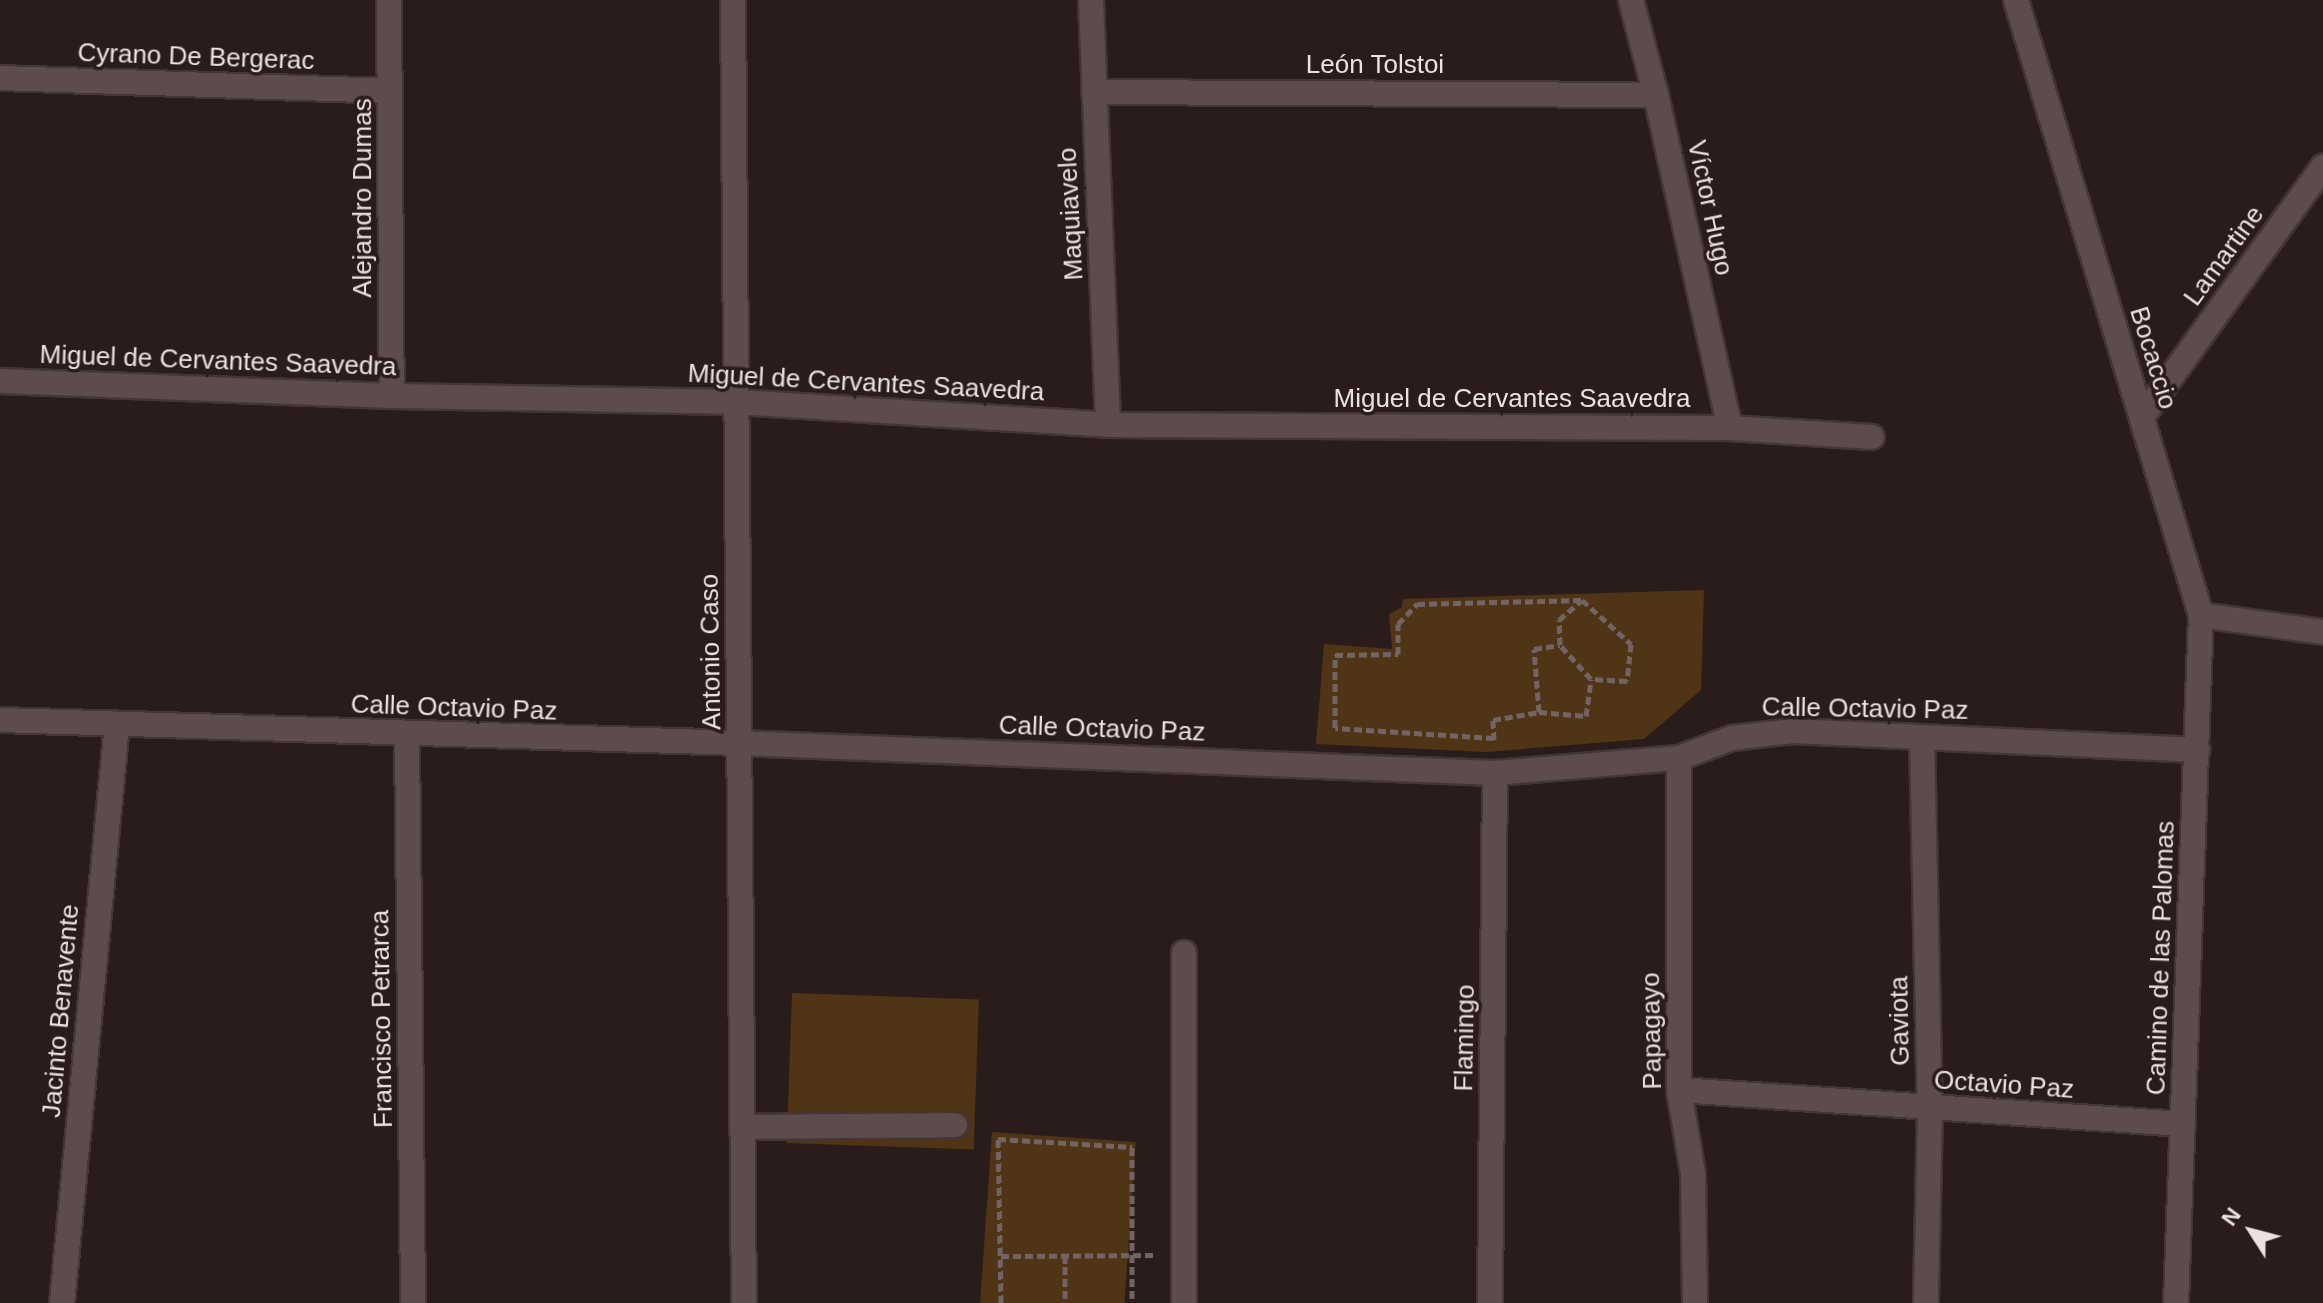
<!DOCTYPE html>
<meta charset="utf-8">
<style>
body{margin:0}
#map{position:relative;width:2323px;height:1303px;overflow:hidden;background:#2b1c1c;font-family:Helvetica,sans-serif}
div>[style]{position:absolute}
.green>*{inset:0;background:#4f3416;transform-origin:0 0}
.path>*{height:5px;margin-top:-2.5px;transform-origin:0;background:repeating-linear-gradient(90deg,#726464 0 8px,transparent 0 12px)}
.roads{filter:drop-shadow(2px 0 #433637) drop-shadow(-2px 0 #433637) drop-shadow(0 2px #433637) drop-shadow(0 -2px #433637)}
.minor>*{height:24px;margin:-12px;padding:0 12px;transform-origin:12px;border-radius:12px;background:#5d4c4c}
span{translate:-50% -50%;white-space:nowrap;text-align:center;line-height:1.15;-webkit-text-stroke:7px #2b1c1c;paint-order:stroke}
.street-label{font-size:26px;color:#ece1e1}
.north{position:absolute;left:2211px;top:1191px;width:80px;height:80px;-webkit-text-stroke:6px #2b1c1c;paint-order:stroke;rotate:306deg;font-size:22px;font-weight:700;line-height:32px;text-align:center;color:#ece1e1}
.north::after{content:'';display:block;margin:auto;width:28px;height:36px;background:#ece1e1;clip-path:polygon(50% 0,100% 100%,50% 72%,0 100%)}
</style>
<div id="map">
<div class="green">
<i style="clip-path:polygon(1704px 590px,1701px 690px,1644px 739px,1486px 752px,1316px 744px,1324px 644px,1392px 649px,1389px 614px,1402px 607px,1403px 599px)"></i>
<i style="left:792px;top:993px;width:187px;height:150px;rotate:2deg"></i>
<i style="left:992px;top:1132px;width:144px;height:171px;rotate:4deg"></i>
</div>
<div class="path">
<i style="left:1539px;top:712px;width:47px;rotate:4.9deg"></i>
<i style="left:1586px;top:716px;width:37px;rotate:-82deg"></i>
<i style="left:1494px;top:738px;width:159px;rotate:-176.4deg"></i>
<i style="left:1335px;top:728px;width:73px;rotate:-90deg"></i>
<i style="left:1335px;top:655px;width:63px;rotate:-0.9deg"></i>
<i style="left:1398px;top:654px;width:30px;rotate:-90deg"></i>
<i style="left:1398px;top:624px;width:28px;rotate:-46deg"></i>
<i style="left:1417px;top:604px;width:165px;rotate:-1.4deg"></i>
<i style="left:1494px;top:740px;width:20px;rotate:-93deg"></i>
<i style="left:1493px;top:720px;width:47px;rotate:-9.9deg"></i>
<i style="left:1539px;top:712px;width:63px;rotate:-94.5deg"></i>
<i style="left:1534px;top:649px;width:26px;rotate:-9deg"></i>
<i style="left:1560px;top:645px;width:25px;rotate:-92deg"></i>
<i style="left:1559px;top:620px;width:30px;rotate:-41deg"></i>
<i style="left:1582px;top:600px;width:66px;rotate:41.9deg"></i>
<i style="left:1631px;top:644px;width:37px;rotate:96deg"></i>
<i style="left:1627px;top:681px;width:36px;rotate:-177deg"></i>
<i style="left:1591px;top:679px;width:46px;rotate:-132.4deg"></i>
<i style="left:1065px;top:1255px;width:48px;rotate:90deg"></i>
<i style="left:1001px;top:1256px;width:154px;rotate:-0.4deg"></i>
<i style="left:1001px;top:1303px;width:164px;rotate:-91deg"></i>
<i style="left:998px;top:1139px;width:134px;rotate:3.4deg"></i>
<i style="left:1132px;top:1147px;width:156px;rotate:90deg"></i>
</div>
<div class="roads">
<div class="minor">
<i style="left:389px;top:0;width:396px;rotate:89.6deg"></i>
<i style="left:733px;top:0;width:1303px;rotate:89.52deg"></i>
<i style="left:1091px;top:0;width:425px;rotate:87.7deg"></i>
<i style="left:1631px;top:0;width:98px;rotate:75.3deg"></i>
<i style="left:1656px;top:95px;width:341px;rotate:77.5deg"></i>
<i style="left:2016px;top:0;width:642px;rotate:73.26deg"></i>
<i style="left:2201px;top:615px;width:688px;rotate:92.08deg"></i>
<i style="left:0;top:78px;width:390px;rotate:1.9deg"></i>
<i style="left:1094px;top:92px;width:562px;rotate:0.31deg"></i>
<i style="left:0;top:381px;width:392px;rotate:2.2deg"></i>
<i style="left:392px;top:396px;width:344px;rotate:1deg"></i>
<i style="left:736px;top:402px;width:373px;rotate:3.5deg"></i>
<i style="left:1108px;top:425px;width:622px;rotate:0.28deg"></i>
<i style="left:1730px;top:428px;width:142px;rotate:3.6deg"></i>
<i style="left:2142px;top:417px;width:309px;rotate:-54.1deg"></i>
<i style="left:2201px;top:615px;width:123px;rotate:7.9deg"></i>
<i style="left:0;top:720px;width:739px;rotate:1.78deg"></i>
<i style="left:739px;top:743px;width:757px;rotate:2.27deg"></i>
<i style="left:1495px;top:773px;width:185px;rotate:-4.7deg"></i>
<i style="left:1679px;top:758px;width:57px;rotate:-20.7deg"></i>
<i style="left:1732px;top:738px;width:61px;rotate:-6.5deg"></i>
<i style="left:1793px;top:731px;width:405px;rotate:2.7deg"></i>
<i style="left:407px;top:735px;width:568px;rotate:89.39deg"></i>
<i style="left:1922px;top:737px;width:371px;rotate:88.8deg"></i>
<i style="left:1930px;top:1108px;width:195px;rotate:91.2deg"></i>
<i style="left:1679px;top:758px;width:332px;rotate:90deg"></i>
<i style="left:1679px;top:1090px;width:85px;rotate:80.5deg"></i>
<i style="left:1693px;top:1174px;width:129px;rotate:89.1deg"></i>
<i style="left:1184px;top:953px;width:350px;rotate:90deg"></i>
<i style="left:1679px;top:1090px;width:505px;rotate:3.86deg"></i>
<i style="left:743px;top:1127px;width:212px;rotate:-0.5deg"></i>
<i style="left:62px;top:1303px;width:582px;rotate:-84.57deg"></i>
<i style="left:1490px;top:1303px;width:530px;rotate:-89.46deg"></i>
</div>
</div>
<div class="street-label">
<span style="left:196px;top:57px;rotate:2deg">Cyrano De Bergerac</span>
<span style="left:1375px;top:65px">León Tolstoi</span>
<span style="left:363px;top:198px;rotate:-90deg">Alejandro Dumas</span>
<span style="left:1710px;top:208px;rotate:78deg">Víctor Hugo</span>
<span style="left:1071px;top:214px;rotate:-93deg">Maquiavelo</span>
<span style="left:2224px;top:256px;rotate:-54deg">Lamartine</span>
<span style="left:2153px;top:358px;rotate:73deg">Bocaccio</span>
<span style="left:218px;top:361px;rotate:2deg">Miguel de Cervantes Saavedra</span>
<span style="left:866px;top:383px;rotate:3deg">Miguel de Cervantes Saavedra</span>
<span style="left:1512px;top:399px">Miguel de Cervantes Saavedra</span>
<span style="left:711px;top:652px;rotate:-91deg">Antonio Caso</span>
<span style="left:454px;top:708px;rotate:2deg">Calle Octavio Paz</span>
<span style="left:1865px;top:709px;rotate:1deg">Calle Octavio Paz</span>
<span style="left:1102px;top:729px;rotate:2deg">Calle Octavio Paz</span>
<span style="left:2161px;top:958px;rotate:-88deg">Camino de las Palomas</span>
<span style="left:61px;top:1011px;rotate:-85deg">Jacinto Benavente</span>
<span style="left:382px;top:1019px;rotate:-91deg">Francisco Petrarca</span>
<span style="left:1900px;top:1021px;rotate:-91deg">Gaviota</span>
<span style="left:1652px;top:1031px;rotate:-91deg">Papagayo</span>
<span style="left:1465px;top:1038px;rotate:-89deg">Flamingo</span>
<span style="left:2004px;top:1085px;rotate:4deg">Octavio Paz</span>
</div>
<div class="north">N</div>
</div>
